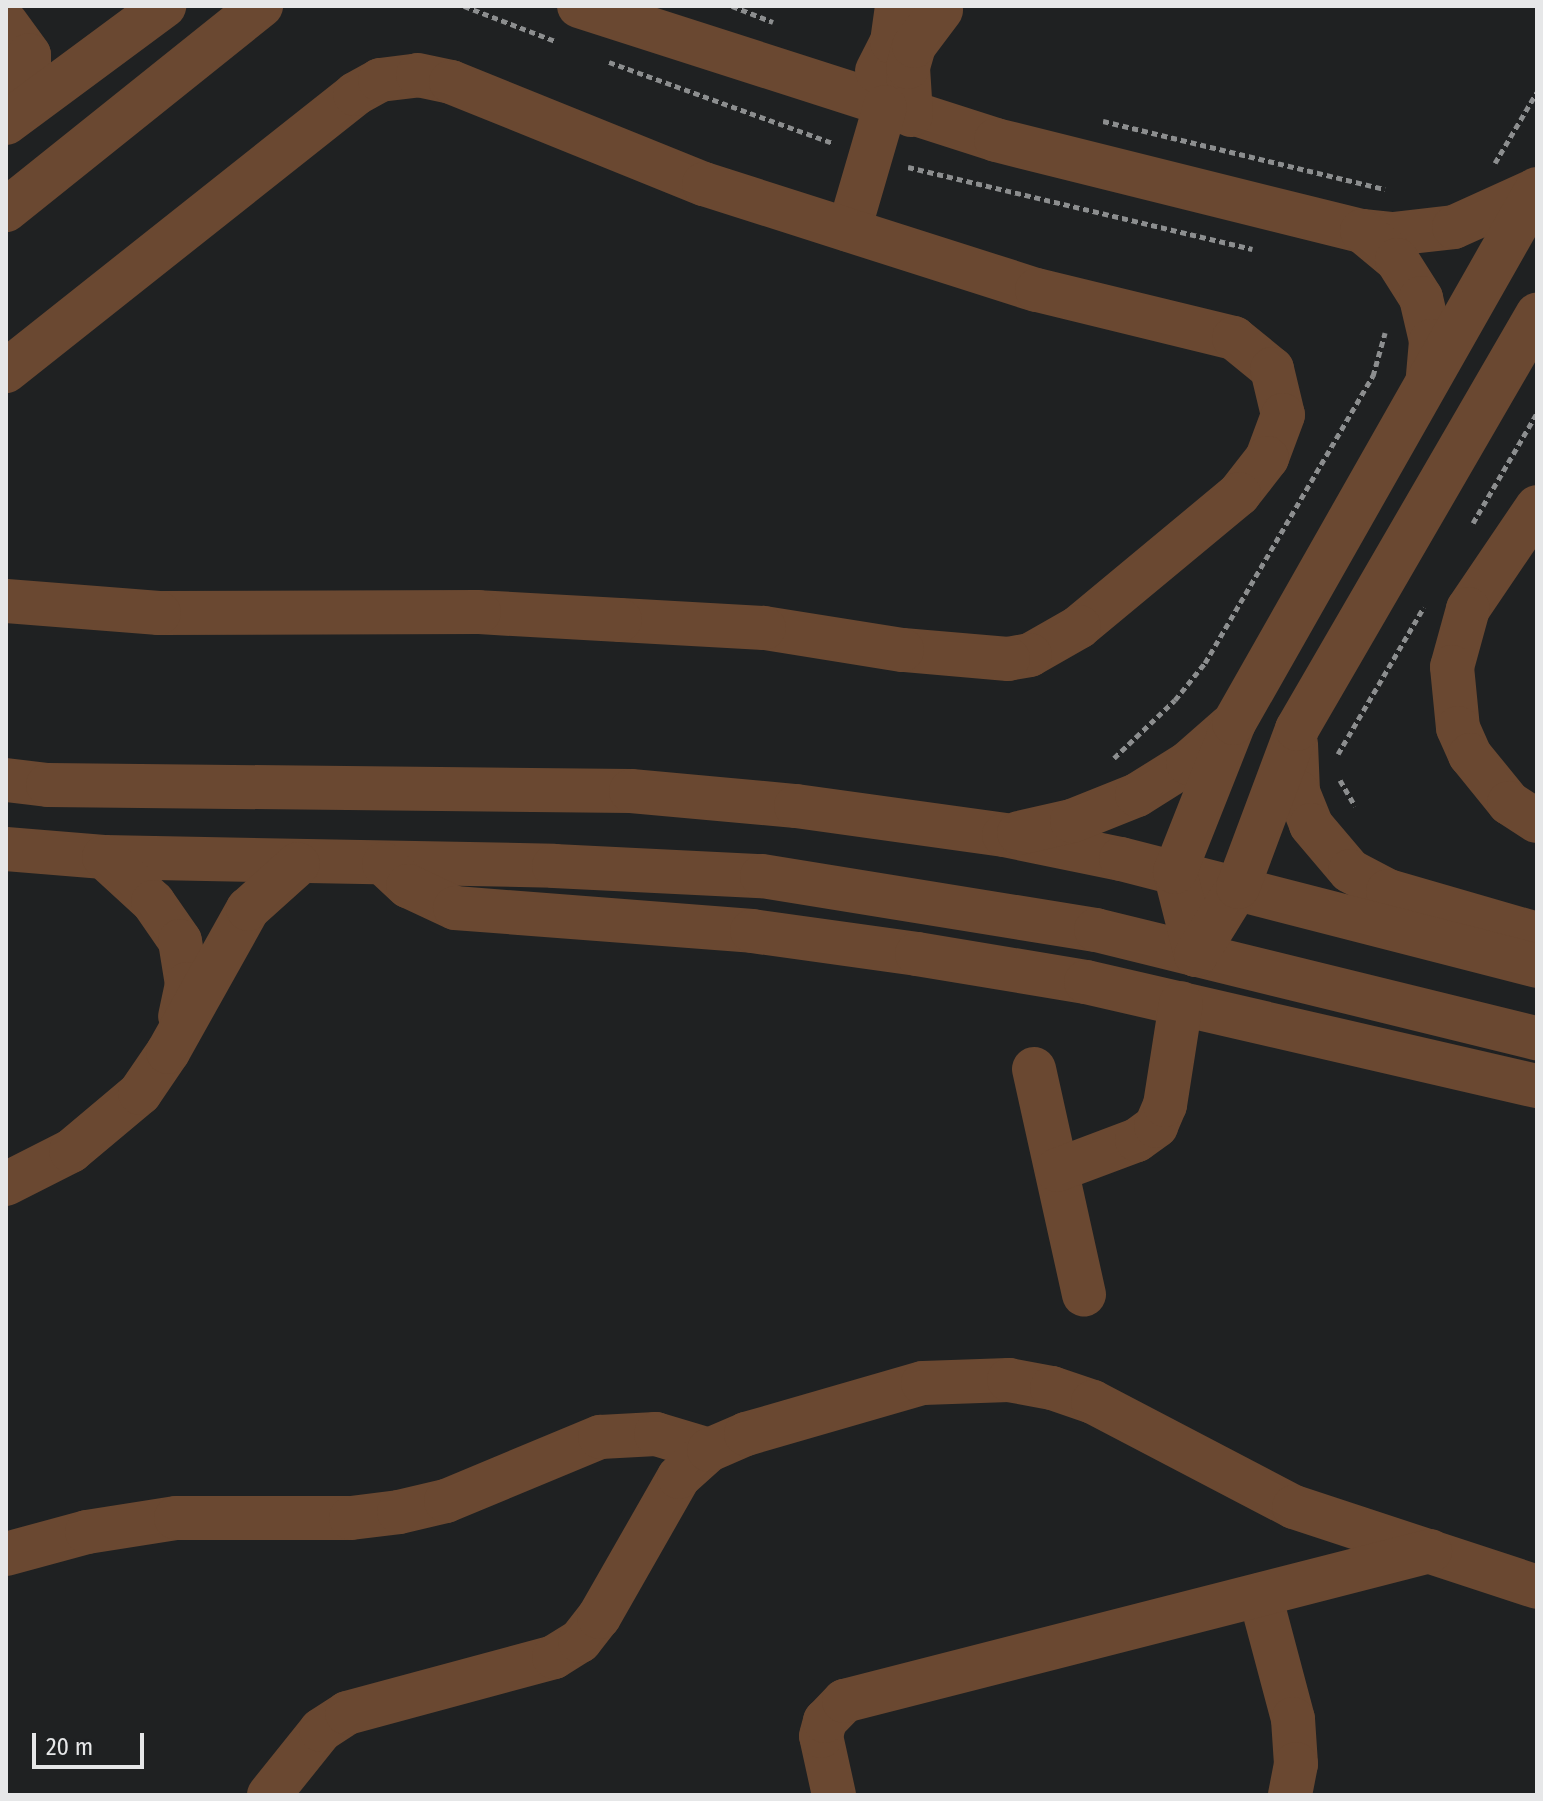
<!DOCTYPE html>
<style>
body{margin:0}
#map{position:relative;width:1543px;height:1801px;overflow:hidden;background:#1f2122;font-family:"Fira Sans Condensed",sans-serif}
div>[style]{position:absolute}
.path>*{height:5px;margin-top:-2.5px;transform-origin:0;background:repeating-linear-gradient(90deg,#8c8e8f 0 6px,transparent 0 10px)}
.minor>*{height:44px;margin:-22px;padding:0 22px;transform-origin:22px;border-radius:22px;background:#6a4831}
span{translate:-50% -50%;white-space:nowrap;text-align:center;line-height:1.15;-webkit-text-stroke:6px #1f2122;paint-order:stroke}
.frame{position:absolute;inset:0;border:8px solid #e6e7e8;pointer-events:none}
.scale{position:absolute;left:32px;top:1733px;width:112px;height:36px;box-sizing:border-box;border:4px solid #e6e7e8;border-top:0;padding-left:10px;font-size:24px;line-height:28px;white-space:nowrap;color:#e6e7e8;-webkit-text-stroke:6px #1f2122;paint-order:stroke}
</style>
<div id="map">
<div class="path">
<i style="left:464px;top:6px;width:97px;rotate:21deg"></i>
<i style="left:732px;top:6px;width:44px;rotate:21.3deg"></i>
<i style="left:609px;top:62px;width:238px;rotate:19.9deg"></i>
<i style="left:1103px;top:121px;width:290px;rotate:13.6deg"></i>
<i style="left:1495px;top:163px;width:82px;rotate:-59.4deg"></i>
<i style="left:908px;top:167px;width:354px;rotate:13.4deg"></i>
<i style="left:1473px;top:523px;width:127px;rotate:-59.8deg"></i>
<i style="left:1338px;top:754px;width:170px;rotate:-59.7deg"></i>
<i style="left:1114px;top:758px;width:84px;rotate:-43.6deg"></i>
<i style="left:1175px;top:700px;width:48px;rotate:-51deg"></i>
<i style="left:1205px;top:663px;width:333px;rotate:-59.7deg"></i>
<i style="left:1373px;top:376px;width:45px;rotate:-74.4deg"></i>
<i style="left:1340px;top:780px;width:30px;rotate:60deg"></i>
</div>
<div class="minor">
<i style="left:579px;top:6px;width:438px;rotate:17.8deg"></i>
<i style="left:996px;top:140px;width:377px;rotate:14deg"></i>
<i style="left:1362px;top:231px;width:31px;rotate:6deg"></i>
<i style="left:1393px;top:234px;width:61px;rotate:-6.5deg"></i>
<i style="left:1454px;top:227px;width:90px;rotate:-24.3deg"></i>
<i style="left:6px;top:23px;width:39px;rotate:54deg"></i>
<i style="left:29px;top:55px;width:50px;rotate:90deg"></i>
<i style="left:877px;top:71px;width:33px;rotate:-63deg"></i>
<i style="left:892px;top:42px;width:36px;rotate:-82deg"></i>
<i style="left:911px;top:115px;width:48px;rotate:-93.6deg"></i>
<i style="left:908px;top:67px;width:22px;rotate:-74deg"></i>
<i style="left:914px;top:46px;width:45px;rotate:-53.1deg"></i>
<i style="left:6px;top:123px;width:197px;rotate:-36.5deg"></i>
<i style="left:6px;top:210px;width:327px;rotate:-38.7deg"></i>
<i style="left:849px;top:230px;width:128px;rotate:-73.7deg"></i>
<i style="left:1362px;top:231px;width:45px;rotate:39.6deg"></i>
<i style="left:1397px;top:260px;width:45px;rotate:57.7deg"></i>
<i style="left:1421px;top:298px;width:44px;rotate:76.9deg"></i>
<i style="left:1431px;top:341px;width:38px;rotate:95deg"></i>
<i style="left:6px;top:371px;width:446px;rotate:-38.4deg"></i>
<i style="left:355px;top:94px;width:29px;rotate:-29deg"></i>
<i style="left:380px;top:80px;width:38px;rotate:-7deg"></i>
<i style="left:418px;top:75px;width:34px;rotate:12deg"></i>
<i style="left:451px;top:82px;width:273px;rotate:22deg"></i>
<i style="left:704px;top:184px;width:349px;rotate:17.7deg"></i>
<i style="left:1037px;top:290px;width:203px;rotate:13.7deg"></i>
<i style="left:1234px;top:338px;width:49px;rotate:39.2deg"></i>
<i style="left:1272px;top:369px;width:47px;rotate:76.6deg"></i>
<i style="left:1283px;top:415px;width:46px;rotate:110.4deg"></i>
<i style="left:1267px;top:458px;width:46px;rotate:127.9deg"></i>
<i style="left:1239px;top:494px;width:208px;rotate:140.3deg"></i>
<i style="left:1079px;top:627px;width:56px;rotate:150.3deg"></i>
<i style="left:1030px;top:655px;width:22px;rotate:170deg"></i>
<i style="left:1008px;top:659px;width:106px;rotate:-175.1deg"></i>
<i style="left:902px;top:650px;width:140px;rotate:-170.9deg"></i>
<i style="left:764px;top:628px;width:144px;rotate:-176.8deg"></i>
<i style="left:620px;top:620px;width:141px;rotate:-176.8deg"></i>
<i style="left:479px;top:612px;width:320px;rotate:179.8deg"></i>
<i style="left:159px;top:613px;width:153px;rotate:-175.5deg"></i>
<i style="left:1537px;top:507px;width:123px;rotate:124.1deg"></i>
<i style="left:1468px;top:609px;width:60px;rotate:105.4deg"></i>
<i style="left:1452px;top:667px;width:61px;rotate:84.4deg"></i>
<i style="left:1458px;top:728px;width:30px;rotate:66deg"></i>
<i style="left:1470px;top:755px;width:62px;rotate:50.9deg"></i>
<i style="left:1509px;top:803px;width:33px;rotate:33deg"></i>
<i style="left:1296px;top:744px;width:48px;rotate:87.6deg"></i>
<i style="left:1298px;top:792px;width:35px;rotate:68deg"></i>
<i style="left:1311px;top:825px;width:60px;rotate:49.7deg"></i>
<i style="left:1350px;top:871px;width:43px;rotate:27.8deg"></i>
<i style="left:1388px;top:891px;width:155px;rotate:16.1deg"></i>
<i style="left:6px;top:780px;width:42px;rotate:6.8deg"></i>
<i style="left:48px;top:785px;width:583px;rotate:0.59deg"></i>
<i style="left:631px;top:791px;width:166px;rotate:5.2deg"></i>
<i style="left:796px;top:806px;width:210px;rotate:7.9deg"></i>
<i style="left:1004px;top:835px;width:119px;rotate:11.6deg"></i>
<i style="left:1121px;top:859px;width:430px;rotate:14.4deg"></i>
<i style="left:1019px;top:833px;width:54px;rotate:-12.8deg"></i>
<i style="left:1072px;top:821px;width:70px;rotate:-21.8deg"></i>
<i style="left:1137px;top:795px;width:60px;rotate:-32.1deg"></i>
<i style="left:1188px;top:763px;width:55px;rotate:-41.3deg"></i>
<i style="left:6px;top:849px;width:98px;rotate:4.7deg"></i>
<i style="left:104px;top:857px;width:450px;rotate:1.1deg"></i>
<i style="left:554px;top:866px;width:208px;rotate:2.8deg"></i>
<i style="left:762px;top:876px;width:338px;rotate:9.2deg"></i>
<i style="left:1096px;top:930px;width:454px;rotate:13.8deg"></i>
<i style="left:104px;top:857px;width:67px;rotate:42.6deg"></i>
<i style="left:153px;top:902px;width:47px;rotate:55.3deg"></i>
<i style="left:180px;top:941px;width:44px;rotate:80.8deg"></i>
<i style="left:187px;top:984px;width:33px;rotate:102deg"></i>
<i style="left:384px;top:864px;width:33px;rotate:43deg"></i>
<i style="left:408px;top:886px;width:52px;rotate:25.1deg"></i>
<i style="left:455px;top:908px;width:298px;rotate:4.4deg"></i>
<i style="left:752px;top:931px;width:167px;rotate:7.9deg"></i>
<i style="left:917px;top:954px;width:171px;rotate:9.4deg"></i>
<i style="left:1086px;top:982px;width:463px;rotate:13deg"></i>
<i style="left:1196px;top:955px;width:86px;rotate:-104.2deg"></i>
<i style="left:1175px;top:872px;width:160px;rotate:-68.4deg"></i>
<i style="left:1234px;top:723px;width:614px;rotate:-60.43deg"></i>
<i style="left:1196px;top:955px;width:80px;rotate:-58.3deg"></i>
<i style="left:1238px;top:887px;width:169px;rotate:-69.5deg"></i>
<i style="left:1297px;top:729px;width:479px;rotate:-59.9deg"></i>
<i style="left:1034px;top:1069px;width:231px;rotate:77.5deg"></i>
<i style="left:1057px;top:1170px;width:85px;rotate:-20.6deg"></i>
<i style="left:1137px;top:1140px;width:24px;rotate:-36deg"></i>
<i style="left:1156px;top:1126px;width:23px;rotate:-67deg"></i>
<i style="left:1165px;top:1105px;width:103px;rotate:-81.1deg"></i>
<i style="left:6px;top:1184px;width:73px;rotate:-26.9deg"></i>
<i style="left:71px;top:1151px;width:90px;rotate:-40deg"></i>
<i style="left:140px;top:1093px;width:50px;rotate:-55.7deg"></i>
<i style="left:168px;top:1052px;width:164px;rotate:-60.8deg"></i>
<i style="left:248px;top:909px;width:67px;rotate:-42deg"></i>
<i style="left:6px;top:1554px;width:84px;rotate:-15.2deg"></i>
<i style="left:87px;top:1532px;width:90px;rotate:-8.9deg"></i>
<i style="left:176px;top:1518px;width:175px"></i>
<i style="left:351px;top:1518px;width:48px;rotate:-7.1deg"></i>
<i style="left:399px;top:1512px;width:48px;rotate:-13.2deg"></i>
<i style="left:446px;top:1501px;width:167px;rotate:-22.6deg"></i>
<i style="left:600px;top:1437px;width:56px;rotate:-3.1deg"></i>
<i style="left:656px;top:1434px;width:55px;rotate:16.8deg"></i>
<i style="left:1260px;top:1595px;width:128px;rotate:75.1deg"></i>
<i style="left:1293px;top:1719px;width:45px;rotate:86.2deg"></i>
<i style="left:1296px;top:1764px;width:32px;rotate:101deg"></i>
<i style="left:269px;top:1795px;width:83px;rotate:-51.3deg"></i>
<i style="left:321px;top:1730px;width:31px;rotate:-33deg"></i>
<i style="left:347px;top:1713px;width:214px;rotate:-15.1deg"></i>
<i style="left:554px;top:1657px;width:31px;rotate:-32deg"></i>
<i style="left:580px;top:1641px;width:31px;rotate:-52deg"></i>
<i style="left:599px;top:1617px;width:161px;rotate:-60.3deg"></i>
<i style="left:679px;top:1477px;width:40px;rotate:-42deg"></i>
<i style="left:709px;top:1450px;width:40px;rotate:-23.4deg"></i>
<i style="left:746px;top:1434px;width:184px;rotate:-16.1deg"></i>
<i style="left:923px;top:1383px;width:86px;rotate:-2deg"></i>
<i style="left:1009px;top:1380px;width:44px;rotate:10.5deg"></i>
<i style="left:1052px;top:1388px;width:43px;rotate:18.9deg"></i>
<i style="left:1093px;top:1402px;width:227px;rotate:27.6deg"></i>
<i style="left:1294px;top:1507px;width:256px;rotate:18.2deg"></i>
<i style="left:834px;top:1795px;width:60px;rotate:-102.4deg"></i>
<i style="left:821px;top:1736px;width:16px;rotate:-75deg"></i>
<i style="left:825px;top:1721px;width:28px;rotate:-46deg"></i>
<i style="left:844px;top:1701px;width:605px;rotate:-14.36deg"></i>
</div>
<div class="frame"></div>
<div class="scale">20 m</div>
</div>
